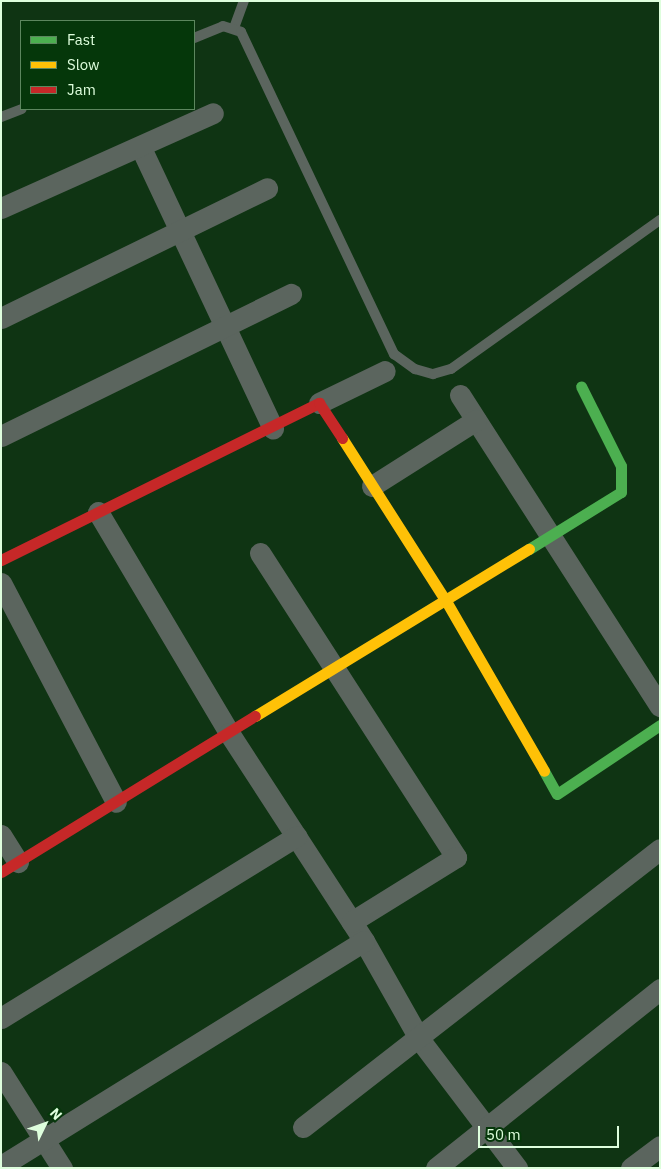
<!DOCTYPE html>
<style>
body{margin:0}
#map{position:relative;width:661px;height:1169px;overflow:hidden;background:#0f3413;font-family:"IBM Plex Sans",sans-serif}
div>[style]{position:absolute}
.lane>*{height:10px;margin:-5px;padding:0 5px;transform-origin:5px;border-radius:5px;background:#5b655e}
.street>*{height:21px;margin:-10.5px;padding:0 10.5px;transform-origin:10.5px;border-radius:10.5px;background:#5b655e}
.fast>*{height:11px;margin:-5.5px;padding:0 5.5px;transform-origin:5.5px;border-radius:5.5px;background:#4caf50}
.slow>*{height:11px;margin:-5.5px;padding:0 5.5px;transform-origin:5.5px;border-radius:5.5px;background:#ffc107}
.jam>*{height:11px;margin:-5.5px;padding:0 5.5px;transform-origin:5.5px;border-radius:5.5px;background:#c62828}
span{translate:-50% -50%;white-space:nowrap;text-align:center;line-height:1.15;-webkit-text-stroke:4px #05370a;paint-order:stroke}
.frame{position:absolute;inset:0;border:2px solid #defedd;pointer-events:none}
.legend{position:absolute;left:20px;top:20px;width:175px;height:90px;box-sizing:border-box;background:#05370a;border:1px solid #5c875e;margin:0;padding:6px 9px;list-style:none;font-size:15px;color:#defedd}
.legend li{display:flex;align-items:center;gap:10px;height:25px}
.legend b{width:25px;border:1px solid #5c875e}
.north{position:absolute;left:20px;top:1099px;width:50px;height:50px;-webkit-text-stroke:4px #05370a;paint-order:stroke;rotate:48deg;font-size:14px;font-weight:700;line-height:20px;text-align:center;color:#defedd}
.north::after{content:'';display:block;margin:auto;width:18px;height:22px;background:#defedd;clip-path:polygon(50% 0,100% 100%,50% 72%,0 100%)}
.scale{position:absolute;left:478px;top:1126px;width:141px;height:22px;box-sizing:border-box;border:2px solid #defedd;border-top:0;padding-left:6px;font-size:15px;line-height:18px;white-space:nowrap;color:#defedd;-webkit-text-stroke:4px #05370a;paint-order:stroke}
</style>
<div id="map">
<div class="lane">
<i style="left:234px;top:28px;width:29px;rotate:-70deg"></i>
<i style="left:194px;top:38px;width:31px;rotate:-22deg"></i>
<i style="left:223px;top:26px;width:19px;rotate:18deg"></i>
<i style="left:241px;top:32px;width:357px;rotate:64.6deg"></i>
<i style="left:394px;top:354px;width:26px;rotate:36deg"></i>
<i style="left:415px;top:369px;width:19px;rotate:16deg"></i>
<i style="left:433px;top:374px;width:19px;rotate:-16deg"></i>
<i style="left:451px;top:369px;width:257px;rotate:-35.5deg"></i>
<i style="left:1px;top:117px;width:22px;rotate:-21deg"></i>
</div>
<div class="street">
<i style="left:141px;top:148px;width:310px;rotate:64.8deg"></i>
<i style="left:1px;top:208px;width:232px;rotate:-24.1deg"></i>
<i style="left:1px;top:318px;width:296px;rotate:-26deg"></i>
<i style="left:460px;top:395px;width:370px;rotate:57.3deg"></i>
<i style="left:319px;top:403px;width:73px;rotate:-25.9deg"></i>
<i style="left:1px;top:436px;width:323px;rotate:-26.1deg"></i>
<i style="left:372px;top:486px;width:123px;rotate:-32.4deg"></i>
<i style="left:98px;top:512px;width:257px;rotate:59.3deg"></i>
<i style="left:229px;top:733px;width:248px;rotate:57deg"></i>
<i style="left:364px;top:941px;width:114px;rotate:60.5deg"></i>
<i style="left:420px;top:1040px;width:161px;rotate:52.8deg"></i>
<i style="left:260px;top:553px;width:362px;rotate:57.2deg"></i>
<i style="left:456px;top:857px;width:123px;rotate:148.2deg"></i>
<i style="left:1px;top:583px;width:247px;rotate:62.3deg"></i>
<i style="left:1px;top:835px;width:32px;rotate:58deg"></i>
<i style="left:1px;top:1018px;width:347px;rotate:-31.6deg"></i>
<i style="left:1px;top:1072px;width:114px;rotate:57.6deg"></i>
<i style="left:303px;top:1127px;width:452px;rotate:-37.9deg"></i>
<i style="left:1px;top:1166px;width:427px;rotate:-31.8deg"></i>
<i style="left:436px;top:1168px;width:287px;rotate:-38.6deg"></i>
<i style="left:631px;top:1168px;width:36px;rotate:-37deg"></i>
</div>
<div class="fast">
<i style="left:529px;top:549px;width:108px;rotate:-31.8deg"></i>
<i style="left:621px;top:492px;width:26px;rotate:-90deg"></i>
<i style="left:621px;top:466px;width:89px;rotate:-116.6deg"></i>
<i style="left:544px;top:771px;width:26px;rotate:61deg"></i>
<i style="left:557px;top:794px;width:124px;rotate:-33.8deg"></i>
</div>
<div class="slow">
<i style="left:342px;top:438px;width:193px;rotate:57.5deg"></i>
<i style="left:446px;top:601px;width:196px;rotate:60deg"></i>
<i style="left:255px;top:716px;width:321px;rotate:-31.4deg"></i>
</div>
<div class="jam">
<i style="left:1px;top:560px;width:355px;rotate:-26.3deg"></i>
<i style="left:319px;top:403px;width:42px;rotate:56.7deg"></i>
<i style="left:1px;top:872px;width:298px;rotate:-31.6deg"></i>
</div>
<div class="frame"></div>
<ul class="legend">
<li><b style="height:6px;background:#4caf50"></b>Fast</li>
<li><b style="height:6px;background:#ffc107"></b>Slow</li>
<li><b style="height:6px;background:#c62828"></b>Jam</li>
</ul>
<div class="north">N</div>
<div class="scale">50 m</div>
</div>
